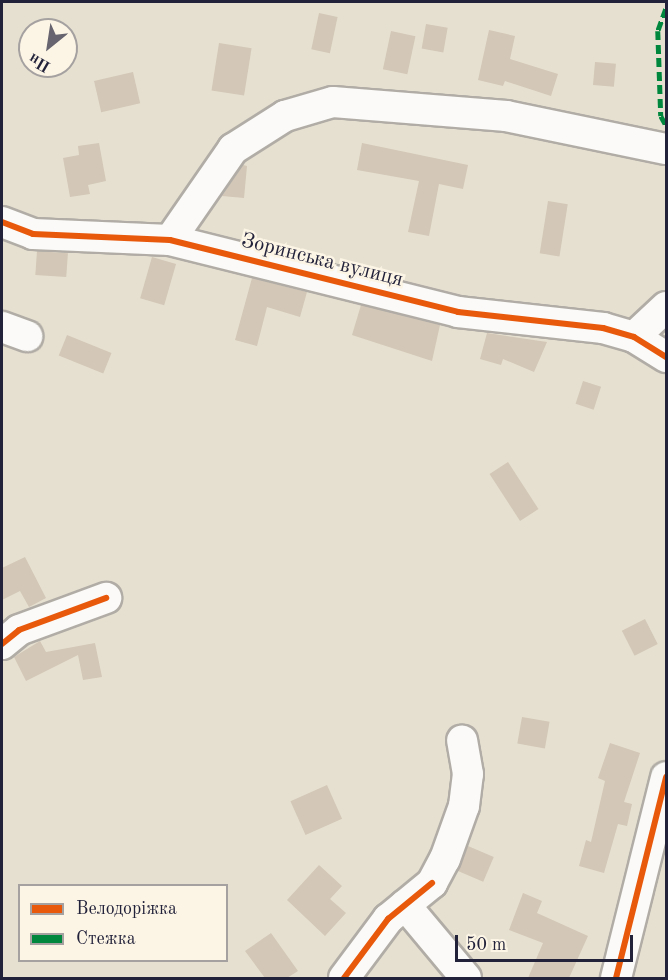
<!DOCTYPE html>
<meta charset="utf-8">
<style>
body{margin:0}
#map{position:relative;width:668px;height:980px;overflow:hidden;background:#e6e0d0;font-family:"Old Standard TT",serif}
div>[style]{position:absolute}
.building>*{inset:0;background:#d3c7b7;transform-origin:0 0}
.roads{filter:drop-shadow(2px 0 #b1ada6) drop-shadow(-2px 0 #b1ada6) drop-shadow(0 2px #b1ada6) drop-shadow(0 -2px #b1ada6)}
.minor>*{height:30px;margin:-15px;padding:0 15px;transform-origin:15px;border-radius:15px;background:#fbfaf8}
.quiet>*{height:4.5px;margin-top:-2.25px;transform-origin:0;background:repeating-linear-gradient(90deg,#00873e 0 9px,transparent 0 13.5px)}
.cycleway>*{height:6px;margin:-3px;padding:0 3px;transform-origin:3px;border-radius:3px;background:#e8590c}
span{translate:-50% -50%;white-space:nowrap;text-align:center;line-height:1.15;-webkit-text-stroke:5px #fcf5e5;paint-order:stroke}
.street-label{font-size:21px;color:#22223b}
.frame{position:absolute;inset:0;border:3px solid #22223b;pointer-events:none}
.legend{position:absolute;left:18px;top:884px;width:210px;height:78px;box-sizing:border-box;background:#fcf5e5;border:2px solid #a5a1a1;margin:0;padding:8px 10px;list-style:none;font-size:18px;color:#22223b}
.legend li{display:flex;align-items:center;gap:12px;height:30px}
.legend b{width:30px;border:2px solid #a5a1a1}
.north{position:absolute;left:18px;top:18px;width:60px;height:60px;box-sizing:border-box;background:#fcf5e5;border:2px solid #a5a1a1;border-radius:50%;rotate:210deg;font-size:16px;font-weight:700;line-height:24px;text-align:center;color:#22223b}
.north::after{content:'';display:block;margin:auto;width:21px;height:27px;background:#67646f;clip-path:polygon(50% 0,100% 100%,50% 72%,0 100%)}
.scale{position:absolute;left:455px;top:935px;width:178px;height:27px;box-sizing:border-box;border:3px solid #22223b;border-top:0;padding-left:8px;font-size:18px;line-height:21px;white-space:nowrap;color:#22223b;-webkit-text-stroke:4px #fcf5e5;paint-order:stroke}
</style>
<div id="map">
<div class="building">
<i style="left:319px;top:13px;width:19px;height:37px;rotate:12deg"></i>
<i style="left:426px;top:24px;width:22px;height:25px;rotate:10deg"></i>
<i style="clip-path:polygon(489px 30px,515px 36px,510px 59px,558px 74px,551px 96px,505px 81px,503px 86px,478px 80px)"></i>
<i style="left:391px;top:31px;width:25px;height:39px;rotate:12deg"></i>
<i style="left:219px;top:43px;width:33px;height:48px;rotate:9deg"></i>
<i style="left:595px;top:62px;width:21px;height:23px;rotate:5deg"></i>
<i style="left:133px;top:72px;width:32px;height:40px;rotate:77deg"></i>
<i style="clip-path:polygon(99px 143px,106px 181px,88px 185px,90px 194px,70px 197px,63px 158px,79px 155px,78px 146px)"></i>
<i style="clip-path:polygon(362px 143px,468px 165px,463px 189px,439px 184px,429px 236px,408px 232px,419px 181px,357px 170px)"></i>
<i style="clip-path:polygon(243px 165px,247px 166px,244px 198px,222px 196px)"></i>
<i style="left:548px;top:201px;width:20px;height:53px;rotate:9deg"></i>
<i style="left:37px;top:251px;width:31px;height:24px;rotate:4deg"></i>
<i style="left:152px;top:257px;width:25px;height:43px;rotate:16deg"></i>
<i style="clip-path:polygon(252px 278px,307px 292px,300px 317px,267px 307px,257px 346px,235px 340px)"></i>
<i style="clip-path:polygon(361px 305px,440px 325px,432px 361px,352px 335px)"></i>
<i style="clip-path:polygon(487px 333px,547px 342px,534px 372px,503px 359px,501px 365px,480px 359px)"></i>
<i style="left:67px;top:335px;width:48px;height:22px;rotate:22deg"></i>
<i style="left:583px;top:381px;width:19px;height:24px;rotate:18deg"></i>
<i style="left:508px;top:462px;width:56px;height:22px;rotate:57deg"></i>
<i style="clip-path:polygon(25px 557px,46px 598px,29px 607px,20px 591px,2px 600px,2px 568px)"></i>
<i style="left:645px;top:619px;width:28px;height:26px;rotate:63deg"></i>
<i style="clip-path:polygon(40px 641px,46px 652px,95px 643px,102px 677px,83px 680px,78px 655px,26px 681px,14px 657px)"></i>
<i style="left:522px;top:717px;width:28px;height:27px;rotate:10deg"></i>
<i style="clip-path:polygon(610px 743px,640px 753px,624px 802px,632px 804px,627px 826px,618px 824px,604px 873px,579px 866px,586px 840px,591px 842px,605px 781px,598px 778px)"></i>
<i style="left:327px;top:785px;width:37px;height:40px;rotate:66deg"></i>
<i style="left:468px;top:846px;width:28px;height:27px;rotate:23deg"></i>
<i style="clip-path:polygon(319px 865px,342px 886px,330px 899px,346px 913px,325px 936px,287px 900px)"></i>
<i style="clip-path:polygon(523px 893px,542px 901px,537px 913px,588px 936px,569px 978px,528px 978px,543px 943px,509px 930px)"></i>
<i style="clip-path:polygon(271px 933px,298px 971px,287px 978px,265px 978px,245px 951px)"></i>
</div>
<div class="roads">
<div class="minor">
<i style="left:2px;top:222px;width:33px;rotate:21deg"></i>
<i style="left:33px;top:234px;width:137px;rotate:2.5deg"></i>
<i style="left:170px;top:240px;width:297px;rotate:14deg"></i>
<i style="left:458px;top:312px;width:146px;rotate:6.3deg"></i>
<i style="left:603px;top:328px;width:32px;rotate:16deg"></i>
<i style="left:634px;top:337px;width:38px;rotate:32deg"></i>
<i style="left:170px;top:240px;width:111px;rotate:-55.3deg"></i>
<i style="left:233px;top:149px;width:62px;rotate:-32.4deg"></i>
<i style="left:285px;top:116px;width:50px;rotate:-16.3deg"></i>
<i style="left:333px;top:102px;width:174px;rotate:4.6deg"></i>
<i style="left:506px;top:116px;width:163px;rotate:11.7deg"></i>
<i style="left:2px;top:327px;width:27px;rotate:20deg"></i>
<i style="left:634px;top:337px;width:44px;rotate:-43.2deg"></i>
<i style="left:2px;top:644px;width:22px;rotate:-39deg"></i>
<i style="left:19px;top:630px;width:93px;rotate:-20.2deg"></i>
<i style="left:405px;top:905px;width:95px;rotate:50.1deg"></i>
<i style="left:344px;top:978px;width:74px;rotate:-53.3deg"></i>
<i style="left:388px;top:919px;width:57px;rotate:-39.3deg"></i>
<i style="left:432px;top:883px;width:27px;rotate:-62deg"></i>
<i style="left:445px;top:859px;width:56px;rotate:-70.3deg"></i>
<i style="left:464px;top:806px;width:32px;rotate:-83deg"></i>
<i style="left:468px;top:774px;width:34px;rotate:-100deg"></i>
<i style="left:616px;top:978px;width:207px;rotate:-76deg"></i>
</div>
</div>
<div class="quiet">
<i style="left:666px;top:9px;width:23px;rotate:110deg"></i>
<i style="left:658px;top:31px;width:85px;rotate:88deg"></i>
<i style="left:661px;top:116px;width:10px;rotate:61deg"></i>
</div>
<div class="cycleway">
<i style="left:2px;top:222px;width:33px;rotate:21deg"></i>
<i style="left:33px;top:234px;width:137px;rotate:2.5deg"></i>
<i style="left:170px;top:240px;width:297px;rotate:14deg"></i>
<i style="left:458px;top:312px;width:146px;rotate:6.3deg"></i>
<i style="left:603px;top:328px;width:32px;rotate:16deg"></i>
<i style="left:634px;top:337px;width:38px;rotate:32deg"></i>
<i style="left:2px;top:644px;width:22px;rotate:-39deg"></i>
<i style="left:19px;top:630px;width:93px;rotate:-20.2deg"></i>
<i style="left:344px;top:978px;width:74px;rotate:-53.3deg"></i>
<i style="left:388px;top:919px;width:57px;rotate:-39.3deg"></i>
<i style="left:616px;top:978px;width:207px;rotate:-76deg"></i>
</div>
<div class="street-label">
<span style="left:322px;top:261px;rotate:14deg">Зоринська вулиця</span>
</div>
<div class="frame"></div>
<ul class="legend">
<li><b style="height:8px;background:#e8590c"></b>Велодоріжка</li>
<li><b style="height:8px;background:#00873e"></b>Стежка</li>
</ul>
<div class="north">Пн</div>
<div class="scale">50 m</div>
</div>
